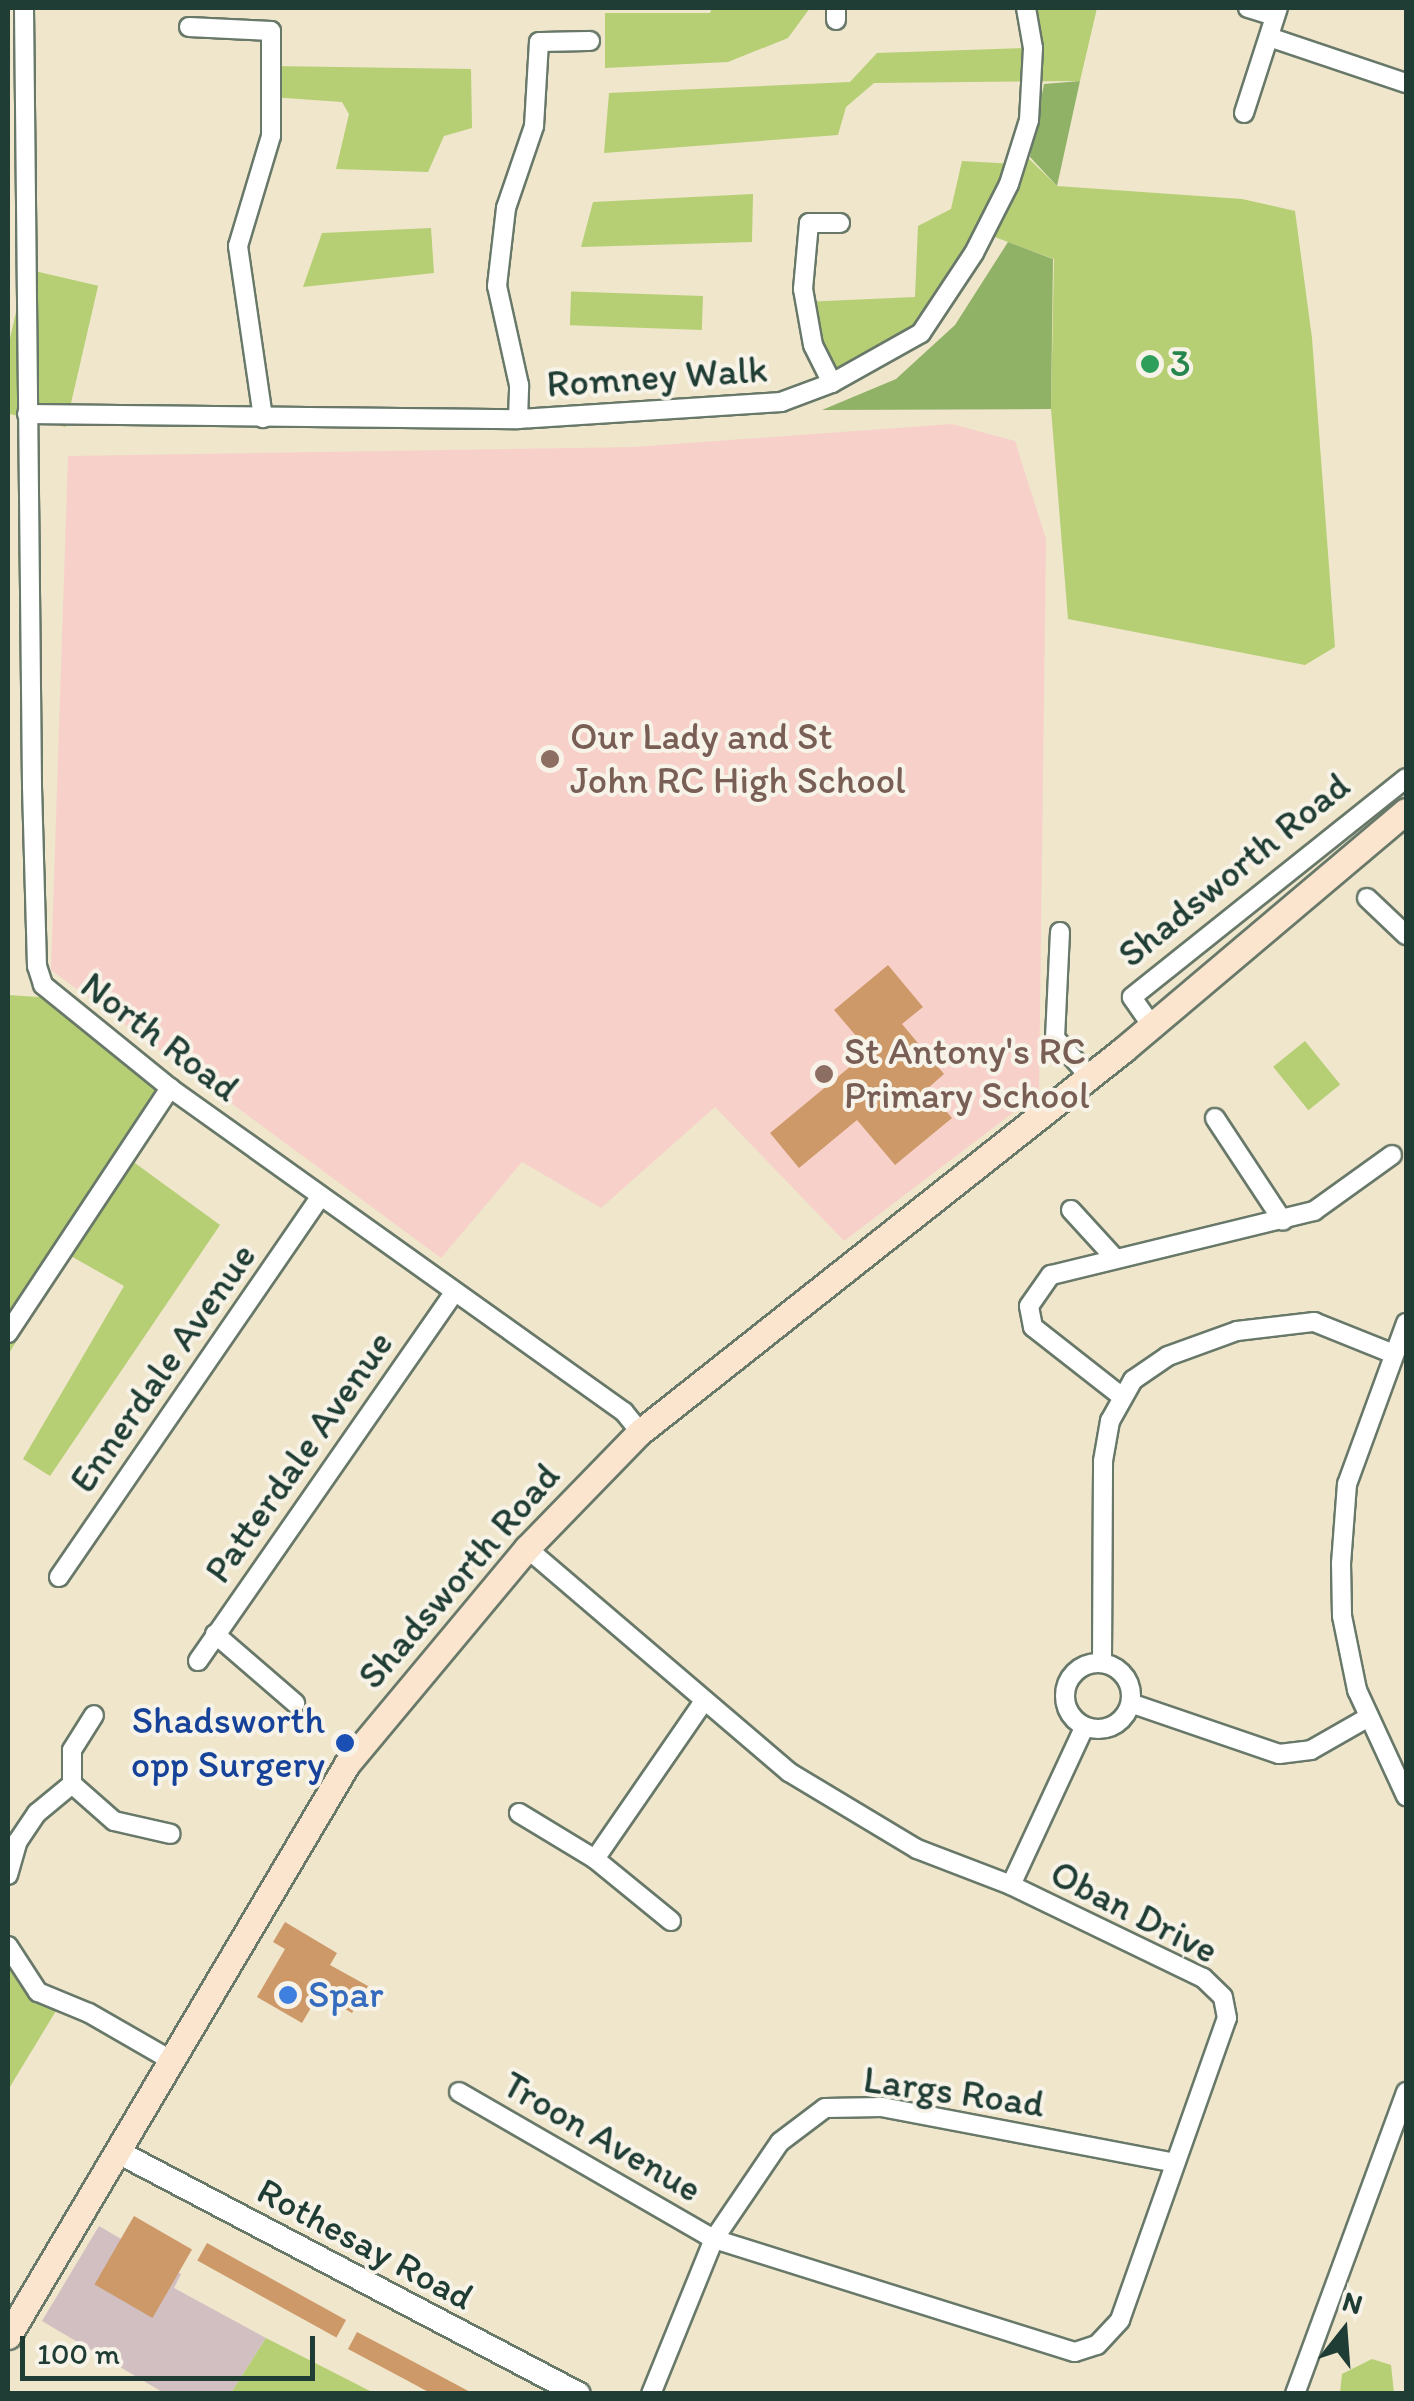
<!DOCTYPE html>
<style>
body{margin:0}
#map{position:relative;width:1414px;height:2401px;overflow:hidden;background:#efe6cc;font-family:Itim,sans-serif}
div>[style]{position:absolute}
.built>*{inset:0;background:#f7d1c9}
.industrial>*{inset:0;background:#d2bfc1}
.green>*{inset:0;background:#b6cf74;transform-origin:0 0}
.forest>*{inset:0;background:#90b266}
.building>*{inset:0;background:#ce9968;transform-origin:0 0}
.roads{filter:drop-shadow(2px 0 #687869) drop-shadow(-2px 0 #687869) drop-shadow(0 2px #687869) drop-shadow(0 -2px #687869)}
.minor>*{height:18px;margin:-9px;padding:0 9px;transform-origin:9px;border-radius:9px;background:#fff}
.minor>.ring{margin:-9px;padding:0;box-sizing:content-box;background:none;border:18px solid #fff;border-radius:50%}
.tertiary>*{height:22px;margin:-11px;padding:0 11px;transform-origin:11px;border-radius:11px;background:#fff}
.secondary>*{height:25px;margin:-12.5px;padding:0 12.5px;transform-origin:12.5px;border-radius:12.5px;background:#fce5cf}
.dots>*{width:28px;height:28px;translate:-50% -50%;box-sizing:border-box;border:5px solid #f7f3e8;border-radius:50%}
span{translate:-50% -50%;white-space:nowrap;text-align:center;line-height:1.15;-webkit-text-stroke:8px #f7f3e8;paint-order:stroke}
.leisure-label{font-size:38px;color:#27864d}
.left{translate:0 -50%;text-align:left}
.street-label{font-size:38px;color:#1f3d34}
.education-label{font-size:38px;color:#785e54}
.transit-label{font-size:38px;color:#164399}
.right{translate:-100% -50%;text-align:right}
.shop-label{font-size:38px;color:#366cbe}
.frame{position:absolute;inset:0;border:10px solid #1f3d34;pointer-events:none}
.north{position:absolute;left:1294px;top:2281px;width:100px;height:100px;-webkit-text-stroke:8px #f7f3e8;paint-order:stroke;rotate:17deg;font-size:28px;font-weight:700;line-height:40px;text-align:center;color:#1f3d34}
.north::after{content:'';display:block;margin:auto;width:35px;height:45px;background:#1f3d34;clip-path:polygon(50% 0,100% 100%,50% 72%,0 100%)}
.scale{position:absolute;left:20px;top:2336px;width:295px;height:45px;box-sizing:border-box;border:5px solid #1f3d34;border-top:0;padding-left:12px;font-size:30px;line-height:35px;white-space:nowrap;color:#1f3d34;-webkit-text-stroke:8px #f7f3e8;paint-order:stroke}
</style>
<div id="map">
<div class="built">
<i style="clip-path:polygon(952px 424px,1015px 441px,1046px 539px,1039px 1093px,844px 1241px,715px 1107px,601px 1208px,522px 1162px,441px 1258px,51px 970px,68px 456px,634px 447px)"></i>
</div>
<div class="industrial">
<i style="clip-path:polygon(99px 2226px,181px 2274px,174px 2288px,266px 2338px,231px 2393px,164px 2393px,42px 2321px)"></i>
</div>
<div class="green">
<i style="clip-path:polygon(712px 8px,810px 8px,788px 38px,728px 62px,605px 68px,605px 13px,710px 13px)"></i>
<i style="clip-path:polygon(1024px 8px,1097px 8px,1080px 81px,874px 83px,846px 107px,838px 135px,604px 153px,609px 93px,850px 82px,877px 53px,1027px 48px)"></i>
<i style="clip-path:polygon(271px 66px,471px 69px,472px 128px,444px 136px,428px 172px,336px 169px,349px 114px,342px 102px,271px 97px)"></i>
<i style="clip-path:polygon(1020px 150px,1057px 186px,1242px 199px,1295px 211px,1312px 338px,1335px 647px,1305px 665px,1068px 619px,1051px 409px,1054px 259px,992px 236px,921px 333px,832px 383px,803px 302px,915px 297px,918px 226px,951px 209px,962px 161px,1015px 164px)"></i>
<i style="clip-path:polygon(753px 194px,752px 242px,581px 247px,593px 202px)"></i>
<i style="clip-path:polygon(431px 228px,434px 273px,303px 287px,322px 233px)"></i>
<i style="left:26px;top:269px;width:74px;height:145px;rotate:13deg"></i>
<i style="left:703px;top:296px;width:34px;height:132px;rotate:92deg"></i>
<i style="clip-path:polygon(8px 995px,54px 998px,170px 1088px,128px 1158px,220px 1225px,50px 1476px,23px 1459px,124px 1286px,69px 1255px,8px 1355px)"></i>
<i style="left:1305px;top:1041px;width:56px;height:41px;rotate:51deg"></i>
<i style="clip-path:polygon(12px 1960px,62px 2001px,8px 2090px,8px 1962px)"></i>
<i style="clip-path:polygon(266px 2338px,374px 2393px,231px 2393px)"></i>
<i style="clip-path:polygon(1372px 2359px,1391px 2365px,1394px 2393px,1340px 2393px,1342px 2374px)"></i>
</div>
<div class="forest">
<i style="clip-path:polygon(1080px 81px,1057px 186px,1030px 157px,1044px 84px)"></i>
<i style="clip-path:polygon(1008px 242px,1053px 259px,1051px 409px,822px 410px,896px 379px,955px 325px)"></i>
</div>
<div class="building">
<i style="clip-path:polygon(888px 965px,923px 1007px,902px 1024px,944px 1074px,927px 1089px,952px 1118px,895px 1165px,857px 1120px,799px 1168px,770px 1133px,869px 1051px,834px 1010px)"></i>
<i style="clip-path:polygon(285px 1922px,337px 1953px,330px 1965px,368px 1986px,352px 2013px,319px 1994px,302px 2023px,257px 1997px,285px 1949px,273px 1942px)"></i>
<i style="left:134px;top:2216px;width:67px;height:79px;rotate:30deg"></i>
<i style="left:207px;top:2243px;width:159px;height:20px;rotate:29deg"></i>
<i style="clip-path:polygon(357px 2332px,399px 2354px,474px 2394px,432px 2394px,410px 2382px,348px 2349px)"></i>
</div>
<div class="roads">
<div class="minor">
<i style="left:24px;top:8px;width:779px;rotate:89.41deg"></i>
<i style="left:32px;top:787px;width:179px;rotate:88.4deg"></i>
<i style="left:37px;top:966px;width:20px;rotate:72deg"></i>
<i style="left:43px;top:985px;width:164px;rotate:39deg"></i>
<i style="left:170px;top:1088px;width:558px;rotate:35.51deg"></i>
<i style="left:624px;top:1412px;width:26px;rotate:51deg"></i>
<i style="left:836px;top:8px;width:12px;rotate:90deg"></i>
<i style="left:1248px;top:8px;width:28px;rotate:17deg"></i>
<i style="left:189px;top:27px;width:82px;rotate:2.8deg"></i>
<i style="left:271px;top:31px;width:105px;rotate:90deg"></i>
<i style="left:271px;top:136px;width:115px;rotate:106.7deg"></i>
<i style="left:238px;top:246px;width:174px;rotate:81.7deg"></i>
<i style="left:1269px;top:37px;width:145px;rotate:18.6deg"></i>
<i style="left:1244px;top:113px;width:110px;rotate:-72.1deg"></i>
<i style="left:832px;top:383px;width:42px;rotate:-116.6deg"></i>
<i style="left:813px;top:345px;width:57px;rotate:-100.1deg"></i>
<i style="left:803px;top:289px;width:66px;rotate:-84.8deg"></i>
<i style="left:809px;top:223px;width:31px"></i>
<i style="left:27px;top:414px;width:491px;rotate:0.6deg"></i>
<i style="left:518px;top:419px;width:264px;rotate:-3.7deg"></i>
<i style="left:781px;top:402px;width:54px;rotate:-20.4deg"></i>
<i style="left:832px;top:383px;width:102px;rotate:-29.3deg"></i>
<i style="left:921px;top:333px;width:96px;rotate:-56.5deg"></i>
<i style="left:974px;top:253px;width:77px;rotate:-63.1deg"></i>
<i style="left:1009px;top:184px;width:67px;rotate:-72.6deg"></i>
<i style="left:1029px;top:120px;width:72px;rotate:-86.8deg"></i>
<i style="left:1033px;top:48px;width:41px;rotate:-99.9deg"></i>
<i style="left:518px;top:419px;width:34px;rotate:-88deg"></i>
<i style="left:519px;top:385px;width:101px;rotate:-102.5deg"></i>
<i style="left:497px;top:286px;width:79px;rotate:-83.4deg"></i>
<i style="left:506px;top:208px;width:87px;rotate:-71.1deg"></i>
<i style="left:534px;top:126px;width:84px;rotate:-86.6deg"></i>
<i style="left:539px;top:42px;width:51px;rotate:-1.1deg"></i>
<i style="left:1367px;top:898px;width:54px;rotate:43.5deg"></i>
<i style="left:1060px;top:932px;width:106px;rotate:92.7deg"></i>
<i style="left:1055px;top:1038px;width:52px;rotate:48.1deg"></i>
<i style="left:1152px;top:1026px;width:35px;rotate:-125deg"></i>
<i style="left:1132px;top:997px;width:351px;rotate:-38.6deg"></i>
<i style="left:1215px;top:1118px;width:123px;rotate:56.6deg"></i>
<i style="left:1071px;top:1210px;width:62px;rotate:47.6deg"></i>
<i style="left:1406px;top:1323px;width:171px;rotate:110.1deg"></i>
<i style="left:1347px;top:1484px;width:79px;rotate:94.3deg"></i>
<i style="left:1341px;top:1563px;width:53px;rotate:88.9deg"></i>
<i style="left:1342px;top:1616px;width:76px;rotate:78.5deg"></i>
<i style="left:1357px;top:1690px;width:117px;rotate:65.2deg"></i>
<i style="left:8px;top:1333px;width:294px;rotate:-56.5deg"></i>
<i style="left:1121px;top:1396px;width:112px;rotate:-141.9deg"></i>
<i style="left:1033px;top:1327px;width:21px;rotate:-101deg"></i>
<i style="left:1029px;top:1306px;width:38px;rotate:-55deg"></i>
<i style="left:1051px;top:1275px;width:271px;rotate:-13.7deg"></i>
<i style="left:1314px;top:1211px;width:96px;rotate:-35.7deg"></i>
<i style="left:59px;top:1577px;width:462px;rotate:-55.5deg"></i>
<i style="left:215px;top:1634px;width:106px;rotate:40.8deg"></i>
<i style="left:198px;top:1661px;width:449px;rotate:-55.2deg"></i>
<i style="left:1102px;top:1661px;width:200px;rotate:-89.7deg"></i>
<i style="left:1103px;top:1461px;width:41px;rotate:-80.1deg"></i>
<i style="left:1110px;top:1421px;width:47px;rotate:-60.7deg"></i>
<i style="left:1133px;top:1380px;width:42px;rotate:-34.4deg"></i>
<i style="left:1168px;top:1356px;width:73px;rotate:-19.9deg"></i>
<i style="left:1237px;top:1331px;width:78px;rotate:-6.7deg"></i>
<i style="left:1314px;top:1322px;width:83px;rotate:21.9deg"></i>
<i class="ring" style="left:1065px;top:1663px;width:48px;height:48px"></i>
<i style="left:1133px;top:1704px;width:154px;rotate:18.9deg"></i>
<i style="left:1279px;top:1754px;width:32px;rotate:-7deg"></i>
<i style="left:1311px;top:1750px;width:64px;rotate:-29.7deg"></i>
<i style="left:72px;top:1784px;width:56px;rotate:41.4deg"></i>
<i style="left:114px;top:1821px;width:58px;rotate:12.8deg"></i>
<i style="left:519px;top:1813px;width:89px;rotate:31.2deg"></i>
<i style="left:595px;top:1859px;width:98px;rotate:39.2deg"></i>
<i style="left:595px;top:1859px;width:188px;rotate:-55.4deg"></i>
<i style="left:8px;top:1875px;width:35px;rotate:-74deg"></i>
<i style="left:18px;top:1841px;width:34px;rotate:-56deg"></i>
<i style="left:37px;top:1813px;width:45px;rotate:-39.6deg"></i>
<i style="left:72px;top:1784px;width:34px;rotate:-90deg"></i>
<i style="left:72px;top:1750px;width:41px;rotate:-57.8deg"></i>
<i style="left:1011px;top:1885px;width:173px;rotate:-65.1deg"></i>
<i style="left:8px;top:1946px;width:55px;rotate:56.9deg"></i>
<i style="left:38px;top:1992px;width:55px;rotate:22.4deg"></i>
<i style="left:89px;top:2013px;width:92px;rotate:29.9deg"></i>
<i style="left:459px;top:2092px;width:294px;rotate:30deg"></i>
<i style="left:714px;top:2239px;width:378px;rotate:17.4deg"></i>
<i style="left:1075px;top:2352px;width:23px;rotate:-18deg"></i>
<i style="left:1097px;top:2345px;width:34px;rotate:-47deg"></i>
<i style="left:1120px;top:2320px;width:320px;rotate:-70.5deg"></i>
<i style="left:1227px;top:2018px;width:21px;rotate:-101deg"></i>
<i style="left:1223px;top:1997px;width:28px;rotate:-136deg"></i>
<i style="left:1203px;top:1978px;width:213px;rotate:-154.2deg"></i>
<i style="left:1011px;top:1885px;width:101px;rotate:-159deg"></i>
<i style="left:917px;top:1849px;width:149px;rotate:-149deg"></i>
<i style="left:789px;top:1772px;width:345px;rotate:-139.5deg"></i>
<i style="left:651px;top:2394px;width:167px;rotate:-67.9deg"></i>
<i style="left:714px;top:2239px;width:117px;rotate:-55.8deg"></i>
<i style="left:780px;top:2142px;width:56px;rotate:-37.1deg"></i>
<i style="left:825px;top:2108px;width:57px;rotate:-1deg"></i>
<i style="left:882px;top:2107px;width:294px;rotate:10.8deg"></i>
<i style="left:1295px;top:2394px;width:322px;rotate:-69.8deg"></i>
</div>
<div class="tertiary">
<i style="left:120px;top:2153px;width:518px;rotate:27.7deg"></i>
</div>
<div class="secondary">
<i style="left:8px;top:2336px;width:665px;rotate:-59.35deg"></i>
<i style="left:347px;top:1764px;width:281px;rotate:-50.2deg"></i>
<i style="left:527px;top:1548px;width:162px;rotate:-45.8deg"></i>
<i style="left:640px;top:1432px;width:616px;rotate:-38.34deg"></i>
<i style="left:1123px;top:1050px;width:370px;rotate:-40.2deg"></i>
</div>
</div>
<div class="dots">
<i style="left:1150px;top:364px;background:#2e9e5b"></i>
<i style="left:550px;top:759px;background:#8d6e63"></i>
<i style="left:824px;top:1074px;background:#8d6e63"></i>
<i style="left:345px;top:1743px;background:#1a4fb4"></i>
<i style="left:288px;top:1995px;background:#3f7fe0"></i>
</div>
<div class="leisure-label">
<span class="left" style="left:1170px;top:364px">3</span>
</div>
<div class="street-label">
<span style="left:657px;top:377px;rotate:-4deg">Romney Walk</span>
<span style="left:1234px;top:870px;rotate:-39deg">Shadsworth Road</span>
<span style="left:160px;top:1037px;rotate:37deg">North Road</span>
<span style="left:163px;top:1368px;rotate:-55deg">Ennerdale Avenue</span>
<span style="left:299px;top:1457px;rotate:-55deg">Patterdale Avenue</span>
<span style="left:459px;top:1576px;rotate:-49deg">Shadsworth Road</span>
<span style="left:1134px;top:1912px;rotate:27deg">Oban Drive</span>
<span style="left:954px;top:2092px;rotate:8deg">Largs Road</span>
<span style="left:602px;top:2137px;rotate:30deg">Troon Avenue</span>
<span style="left:365px;top:2244px;rotate:28deg">Rothesay Road</span>
</div>
<div class="education-label">
<span class="left" style="left:570px;top:759px">Our Lady and St<br>John RC High School</span>
<span class="left" style="left:844px;top:1074px">St Antony's RC<br>Primary School</span>
</div>
<div class="transit-label">
<span class="right" style="left:325px;top:1743px">Shadsworth<br>opp Surgery</span>
</div>
<div class="shop-label">
<span class="left" style="left:308px;top:1995px">Spar</span>
</div>
<div class="frame"></div>
<div class="north">N</div>
<div class="scale">100 m</div>
</div>
